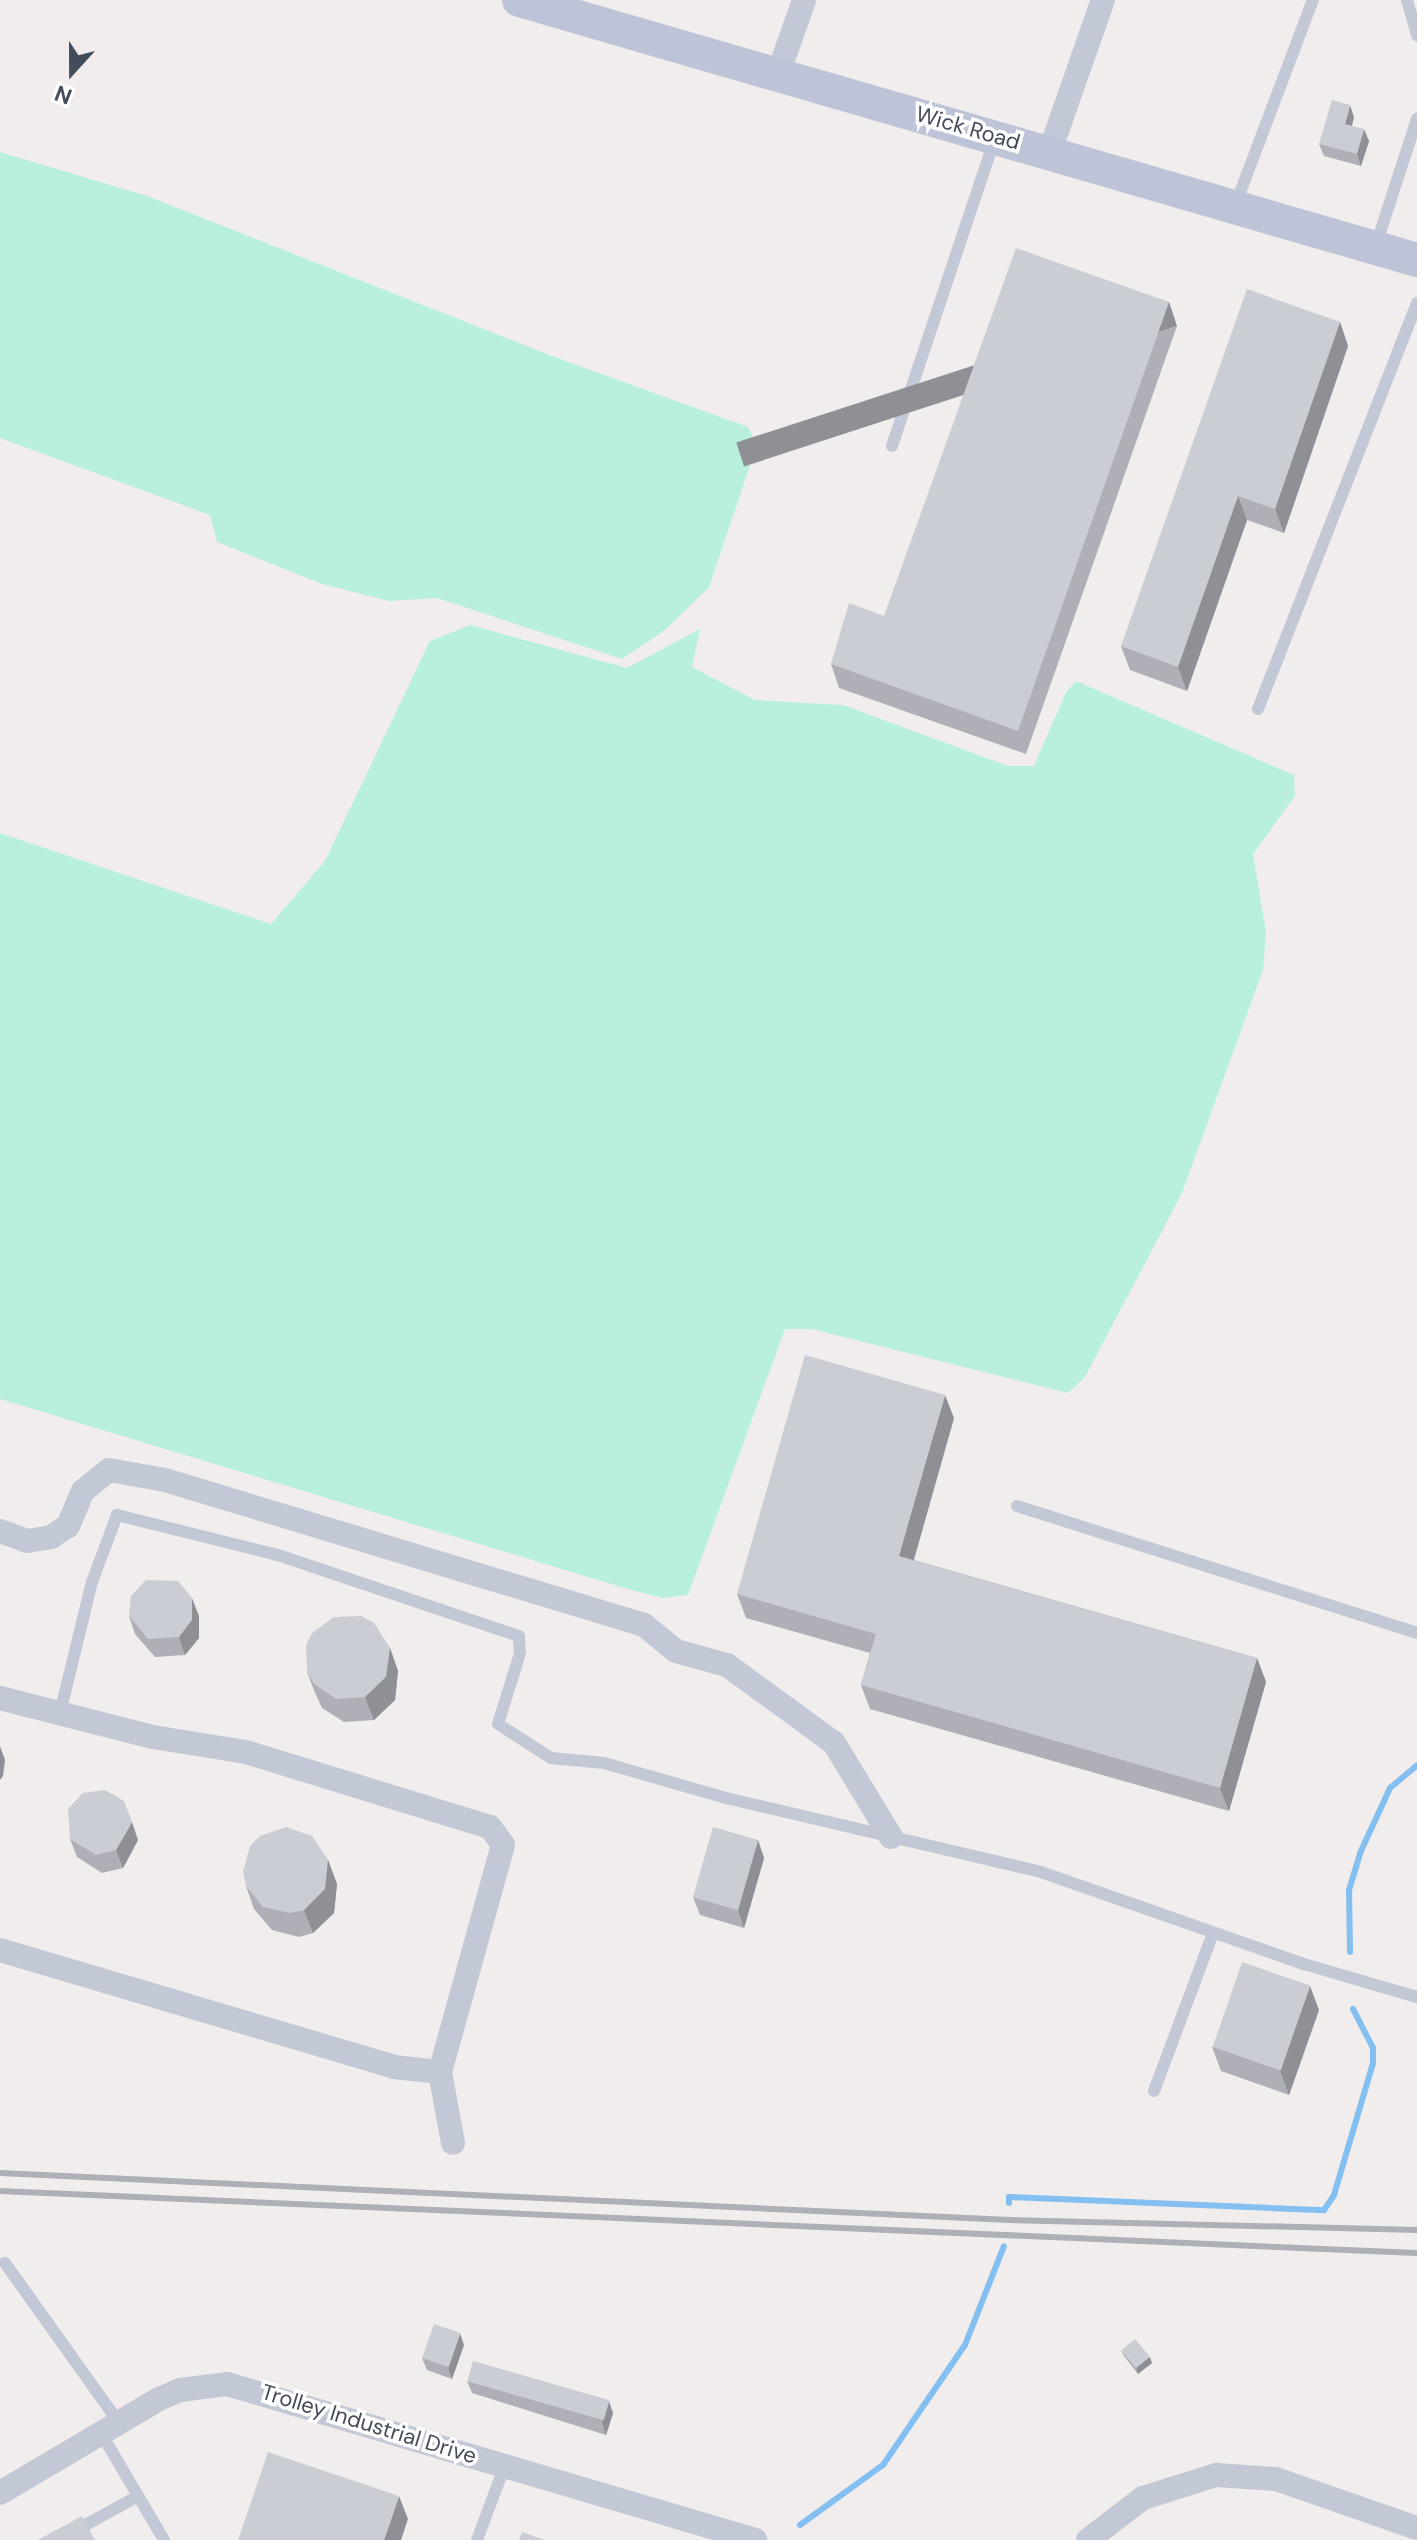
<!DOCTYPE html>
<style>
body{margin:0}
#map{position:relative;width:1417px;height:2540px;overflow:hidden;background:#f0edec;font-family:"DM Sans",sans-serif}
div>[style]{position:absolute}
.green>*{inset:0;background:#b8f0db}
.stream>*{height:6px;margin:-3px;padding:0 3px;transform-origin:3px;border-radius:3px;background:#83bff0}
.lane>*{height:12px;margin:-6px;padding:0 6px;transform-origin:6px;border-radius:6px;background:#c2c8d5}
.street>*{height:24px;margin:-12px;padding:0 12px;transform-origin:12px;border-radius:12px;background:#c2c8d5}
.secondary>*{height:34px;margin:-17px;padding:0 17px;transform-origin:17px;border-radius:17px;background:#bec4d7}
.rail>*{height:6px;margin:-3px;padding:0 3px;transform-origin:3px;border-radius:3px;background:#aeb0b8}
.wall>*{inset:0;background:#afb0b7}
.shaded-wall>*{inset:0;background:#8e9095;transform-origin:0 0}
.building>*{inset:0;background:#cbcdd5;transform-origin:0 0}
span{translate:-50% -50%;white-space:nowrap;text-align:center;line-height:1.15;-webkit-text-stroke:7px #fff;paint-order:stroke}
.street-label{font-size:22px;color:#444b5b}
.north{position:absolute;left:32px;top:32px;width:80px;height:80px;-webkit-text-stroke:6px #fff;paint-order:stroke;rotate:201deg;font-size:22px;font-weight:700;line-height:32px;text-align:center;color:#444b5b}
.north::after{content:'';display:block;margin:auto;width:28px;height:36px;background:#444b5b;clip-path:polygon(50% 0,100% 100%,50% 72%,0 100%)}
</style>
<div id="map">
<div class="green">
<i style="clip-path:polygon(0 152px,147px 196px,552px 356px,748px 427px,757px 445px,709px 587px,665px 630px,622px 659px,437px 598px,389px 601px,322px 584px,217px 542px,210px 515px,0 438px)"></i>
<i style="clip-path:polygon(470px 625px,627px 668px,700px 629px,692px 667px,755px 700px,843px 705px,1008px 766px,1034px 766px,1066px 692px,1076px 681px,1294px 775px,1295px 796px,1253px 854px,1266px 932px,1263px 970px,1182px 1193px,1085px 1377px,1068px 1393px,811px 1329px,785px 1329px,688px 1595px,663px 1598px,631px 1590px,0 1399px,0 833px,271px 924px,325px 861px,430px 641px)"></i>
</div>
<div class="stream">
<i style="left:1350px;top:1952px;width:62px;rotate:-90.9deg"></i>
<i style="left:1349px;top:1890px;width:39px;rotate:-73deg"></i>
<i style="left:1360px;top:1853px;width:72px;rotate:-65.2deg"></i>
<i style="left:1390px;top:1788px;width:35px;rotate:-40deg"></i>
<i style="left:1009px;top:2203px;width:6px;rotate:-90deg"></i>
<i style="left:1009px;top:2197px;width:315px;rotate:2.4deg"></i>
<i style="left:1324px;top:2210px;width:18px;rotate:-56deg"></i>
<i style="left:1334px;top:2195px;width:138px;rotate:-73.5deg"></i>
<i style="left:1373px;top:2063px;width:15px;rotate:-90deg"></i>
<i style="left:1373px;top:2048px;width:44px;rotate:-117.1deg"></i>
<i style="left:800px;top:2525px;width:102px;rotate:-35.9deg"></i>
<i style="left:883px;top:2465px;width:145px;rotate:-55.7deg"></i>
<i style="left:965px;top:2345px;width:106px;rotate:-68.5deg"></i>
</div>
<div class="lane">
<i style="left:1407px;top:0;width:37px;rotate:74deg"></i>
<i style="left:1235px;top:206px;width:220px;rotate:-69.3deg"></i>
<i style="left:1376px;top:245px;width:133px;rotate:-72deg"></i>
<i style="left:892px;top:446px;width:324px;rotate:-71.5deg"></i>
<i style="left:1258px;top:709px;width:436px;rotate:-68.6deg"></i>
<i style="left:1017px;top:1506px;width:420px;rotate:17.6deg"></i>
<i style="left:60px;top:1713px;width:135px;rotate:-76.3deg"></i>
<i style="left:92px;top:1582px;width:72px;rotate:-69.5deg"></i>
<i style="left:117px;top:1515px;width:166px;rotate:14deg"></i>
<i style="left:278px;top:1555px;width:254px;rotate:18.6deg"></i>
<i style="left:519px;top:1636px;width:17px;rotate:87deg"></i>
<i style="left:520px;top:1653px;width:74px;rotate:107.2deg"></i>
<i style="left:498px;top:1724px;width:63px;rotate:32.7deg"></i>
<i style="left:551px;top:1758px;width:53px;rotate:5.4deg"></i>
<i style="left:604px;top:1763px;width:127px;rotate:16deg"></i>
<i style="left:726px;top:1798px;width:324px;rotate:13.2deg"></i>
<i style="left:1041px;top:1872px;width:279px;rotate:19.3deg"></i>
<i style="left:1304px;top:1964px;width:118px;rotate:16.3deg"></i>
<i style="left:1154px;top:2091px;width:169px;rotate:-69.5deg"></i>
<i style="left:5px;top:2263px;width:196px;rotate:54.5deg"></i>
<i style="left:101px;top:2433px;width:124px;rotate:59.5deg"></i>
<i style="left:58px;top:2540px;width:91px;rotate:-28.8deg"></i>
<i style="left:477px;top:2540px;width:80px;rotate:-69.5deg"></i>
</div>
<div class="street">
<i style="left:778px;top:74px;width:78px;rotate:-70.6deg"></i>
<i style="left:1050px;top:151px;width:160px;rotate:-70.7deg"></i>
<i style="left:0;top:1531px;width:29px;rotate:20deg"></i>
<i style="left:27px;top:1541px;width:24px;rotate:-9deg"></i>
<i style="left:51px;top:1537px;width:20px;rotate:-33deg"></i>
<i style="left:68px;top:1526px;width:38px;rotate:-67deg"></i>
<i style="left:83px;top:1491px;width:33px;rotate:-39deg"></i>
<i style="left:109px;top:1470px;width:57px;rotate:10.1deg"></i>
<i style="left:165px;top:1480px;width:500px;rotate:16.84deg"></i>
<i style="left:644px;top:1625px;width:41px;rotate:39.1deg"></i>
<i style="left:676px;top:1651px;width:53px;rotate:15.4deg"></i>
<i style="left:727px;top:1665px;width:132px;rotate:36.1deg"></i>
<i style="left:834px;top:1743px;width:110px;rotate:58.8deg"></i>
<i style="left:0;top:1698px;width:158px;rotate:14.3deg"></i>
<i style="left:153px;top:1737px;width:94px;rotate:9.2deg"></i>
<i style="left:246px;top:1752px;width:255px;rotate:17.1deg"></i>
<i style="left:490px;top:1827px;width:22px;rotate:54deg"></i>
<i style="left:503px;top:1845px;width:236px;rotate:105.5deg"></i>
<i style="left:0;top:1950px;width:411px;rotate:16.5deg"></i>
<i style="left:394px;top:2067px;width:46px;rotate:6.2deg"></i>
<i style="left:440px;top:2072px;width:72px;rotate:79.6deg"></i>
<i style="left:0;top:2493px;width:185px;rotate:-30.6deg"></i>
<i style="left:159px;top:2399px;width:23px;rotate:-23deg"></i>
<i style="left:180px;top:2390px;width:47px;rotate:-7.3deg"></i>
<i style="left:227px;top:2384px;width:551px;rotate:16.46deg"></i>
<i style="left:1088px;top:2540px;width:69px;rotate:-37.4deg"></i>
<i style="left:1143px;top:2498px;width:77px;rotate:-17.5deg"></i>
<i style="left:1216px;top:2475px;width:60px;rotate:3.8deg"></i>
<i style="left:1276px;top:2479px;width:149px;rotate:19.2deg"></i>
</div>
<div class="secondary">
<i style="left:519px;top:0;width:935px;rotate:16.15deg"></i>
</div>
<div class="rail">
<i style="left:0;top:2173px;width:1011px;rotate:2.66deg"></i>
<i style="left:1010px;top:2220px;width:407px;rotate:1.4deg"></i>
<i style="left:0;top:2191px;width:1418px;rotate:2.51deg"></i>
</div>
<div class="wall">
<i style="clip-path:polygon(1354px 117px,1352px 126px,1369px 141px,1361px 166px,1324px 156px,1319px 144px)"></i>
<i style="clip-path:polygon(1169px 302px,1177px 326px,1026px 754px,839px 688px,831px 664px,884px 616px)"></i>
<i style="clip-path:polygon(1340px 322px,1348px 346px,1284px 533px,1247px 520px,1187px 691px,1130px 670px,1121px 646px)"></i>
<i style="clip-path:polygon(954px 1418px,914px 1560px,1257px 1658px,1266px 1682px,1229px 1811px,870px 1709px,861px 1685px,870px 1653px,746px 1618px,737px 1594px)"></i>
<i style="clip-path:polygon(129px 1616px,199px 1616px,199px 1638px,185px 1655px,155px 1657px,135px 1634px)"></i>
<i style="clip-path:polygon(390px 1648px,398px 1671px,395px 1700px,374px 1720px,344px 1722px,322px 1708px,316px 1695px,307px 1672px)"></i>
<i style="clip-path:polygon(70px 1839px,138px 1840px,123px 1868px,102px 1873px,77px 1857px)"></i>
<i style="clip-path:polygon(758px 1840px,764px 1858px,744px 1928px,700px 1915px,693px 1897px)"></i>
<i style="clip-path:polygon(328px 1860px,337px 1884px,334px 1913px,313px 1933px,299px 1937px,272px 1930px,254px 1909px,246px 1886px)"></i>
<i style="clip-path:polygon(1319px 2010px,1289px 2095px,1221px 2071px,1212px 2047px)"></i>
<i style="clip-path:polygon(464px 2345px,452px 2379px,427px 2370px,422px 2358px)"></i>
<i style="clip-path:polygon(1121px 2350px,1152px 2363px,1138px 2374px,1124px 2356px)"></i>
<i style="clip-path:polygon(467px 2381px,613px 2413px,606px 2435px,472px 2393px)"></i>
</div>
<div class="shaded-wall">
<i style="clip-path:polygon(1350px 105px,1354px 117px,1349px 136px,1345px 124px)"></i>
<i style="clip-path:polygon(1364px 129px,1369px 141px,1361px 166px,1357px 154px)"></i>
<i style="left:1169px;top:302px;width:25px;height:455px;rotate:72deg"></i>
<i style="clip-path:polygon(1340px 322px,1348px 346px,1284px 533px,1275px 509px)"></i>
<i style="clip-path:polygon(1238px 496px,1247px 520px,1187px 691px,1178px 667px)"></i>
<i style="clip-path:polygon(945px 1395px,954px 1418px,908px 1580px,899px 1556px)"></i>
<i style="clip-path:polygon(192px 1598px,199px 1616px,199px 1638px,185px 1655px,179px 1637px)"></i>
<i style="clip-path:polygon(390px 1648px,398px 1671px,395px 1700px,374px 1720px,365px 1697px)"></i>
<i style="clip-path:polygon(1257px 1658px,1266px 1682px,1229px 1811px,1220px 1788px)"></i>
<i style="clip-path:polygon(0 1746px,5px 1760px,3px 1776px,0 1780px)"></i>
<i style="clip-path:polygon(132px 1822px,138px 1840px,123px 1868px,116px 1850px)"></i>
<i style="clip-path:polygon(758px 1840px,764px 1858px,744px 1928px,738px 1910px)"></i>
<i style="clip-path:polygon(328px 1860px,337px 1884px,334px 1913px,313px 1933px,304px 1910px)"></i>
<i style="clip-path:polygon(1310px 1986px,1319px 2010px,1289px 2095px,1280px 2071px)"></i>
<i style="clip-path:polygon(460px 2333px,464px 2345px,452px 2379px,448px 2367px)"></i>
<i style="clip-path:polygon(1150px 2357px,1152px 2363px,1138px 2374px,1136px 2367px)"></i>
<i style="clip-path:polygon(609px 2401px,613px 2413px,606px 2435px,602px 2423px)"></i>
<i style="clip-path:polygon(399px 2496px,408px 2519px,401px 2540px,384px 2540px)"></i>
</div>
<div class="building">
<i style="clip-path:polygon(1332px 100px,1350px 105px,1345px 124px,1364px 129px,1357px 154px,1319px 144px)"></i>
<i style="clip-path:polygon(1016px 248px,1169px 302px,1018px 731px,831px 664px,849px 603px,884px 616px)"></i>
<i style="clip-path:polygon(1247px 289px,1340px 322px,1275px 509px,1238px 496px,1178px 667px,1121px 646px)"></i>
<i style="clip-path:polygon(805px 1355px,945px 1395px,899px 1556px,1257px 1658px,1220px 1788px,861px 1685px,876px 1634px,737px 1594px)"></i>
<i style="clip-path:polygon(146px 1580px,178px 1581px,192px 1598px,192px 1620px,179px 1637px,148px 1639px,129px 1616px,131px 1596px)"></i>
<i style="clip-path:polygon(361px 1616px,374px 1623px,390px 1648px,386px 1677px,365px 1697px,336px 1699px,314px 1684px,307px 1672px,306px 1645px,312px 1633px,334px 1617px)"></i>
<i style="clip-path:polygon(105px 1790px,124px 1801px,132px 1822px,116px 1850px,96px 1855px,70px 1839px,68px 1809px,83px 1793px)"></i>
<i style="clip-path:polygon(286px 1827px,312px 1836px,328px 1860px,325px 1889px,304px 1910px,290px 1913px,263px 1907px,246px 1886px,243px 1872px,250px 1846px,260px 1836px)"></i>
<i style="left:713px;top:1827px;width:47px;height:73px;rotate:16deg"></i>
<i style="left:1242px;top:1962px;width:72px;height:90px;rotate:19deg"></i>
<i style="left:434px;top:2324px;width:28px;height:36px;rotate:19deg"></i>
<i style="left:1135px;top:2339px;width:23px;height:18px;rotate:50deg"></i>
<i style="left:473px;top:2361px;width:142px;height:21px;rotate:16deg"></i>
<i style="clip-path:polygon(268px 2452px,399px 2496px,384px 2540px,238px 2540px)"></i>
<i style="clip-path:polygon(82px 2516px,95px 2540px,38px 2540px)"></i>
<i style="clip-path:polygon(522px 2532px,545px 2540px,519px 2540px)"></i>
</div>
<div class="street-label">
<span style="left:968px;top:128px;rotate:16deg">Wick Road</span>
<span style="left:369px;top:2424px;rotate:17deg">Trolley Industrial Drive</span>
</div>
<div class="north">N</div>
</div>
